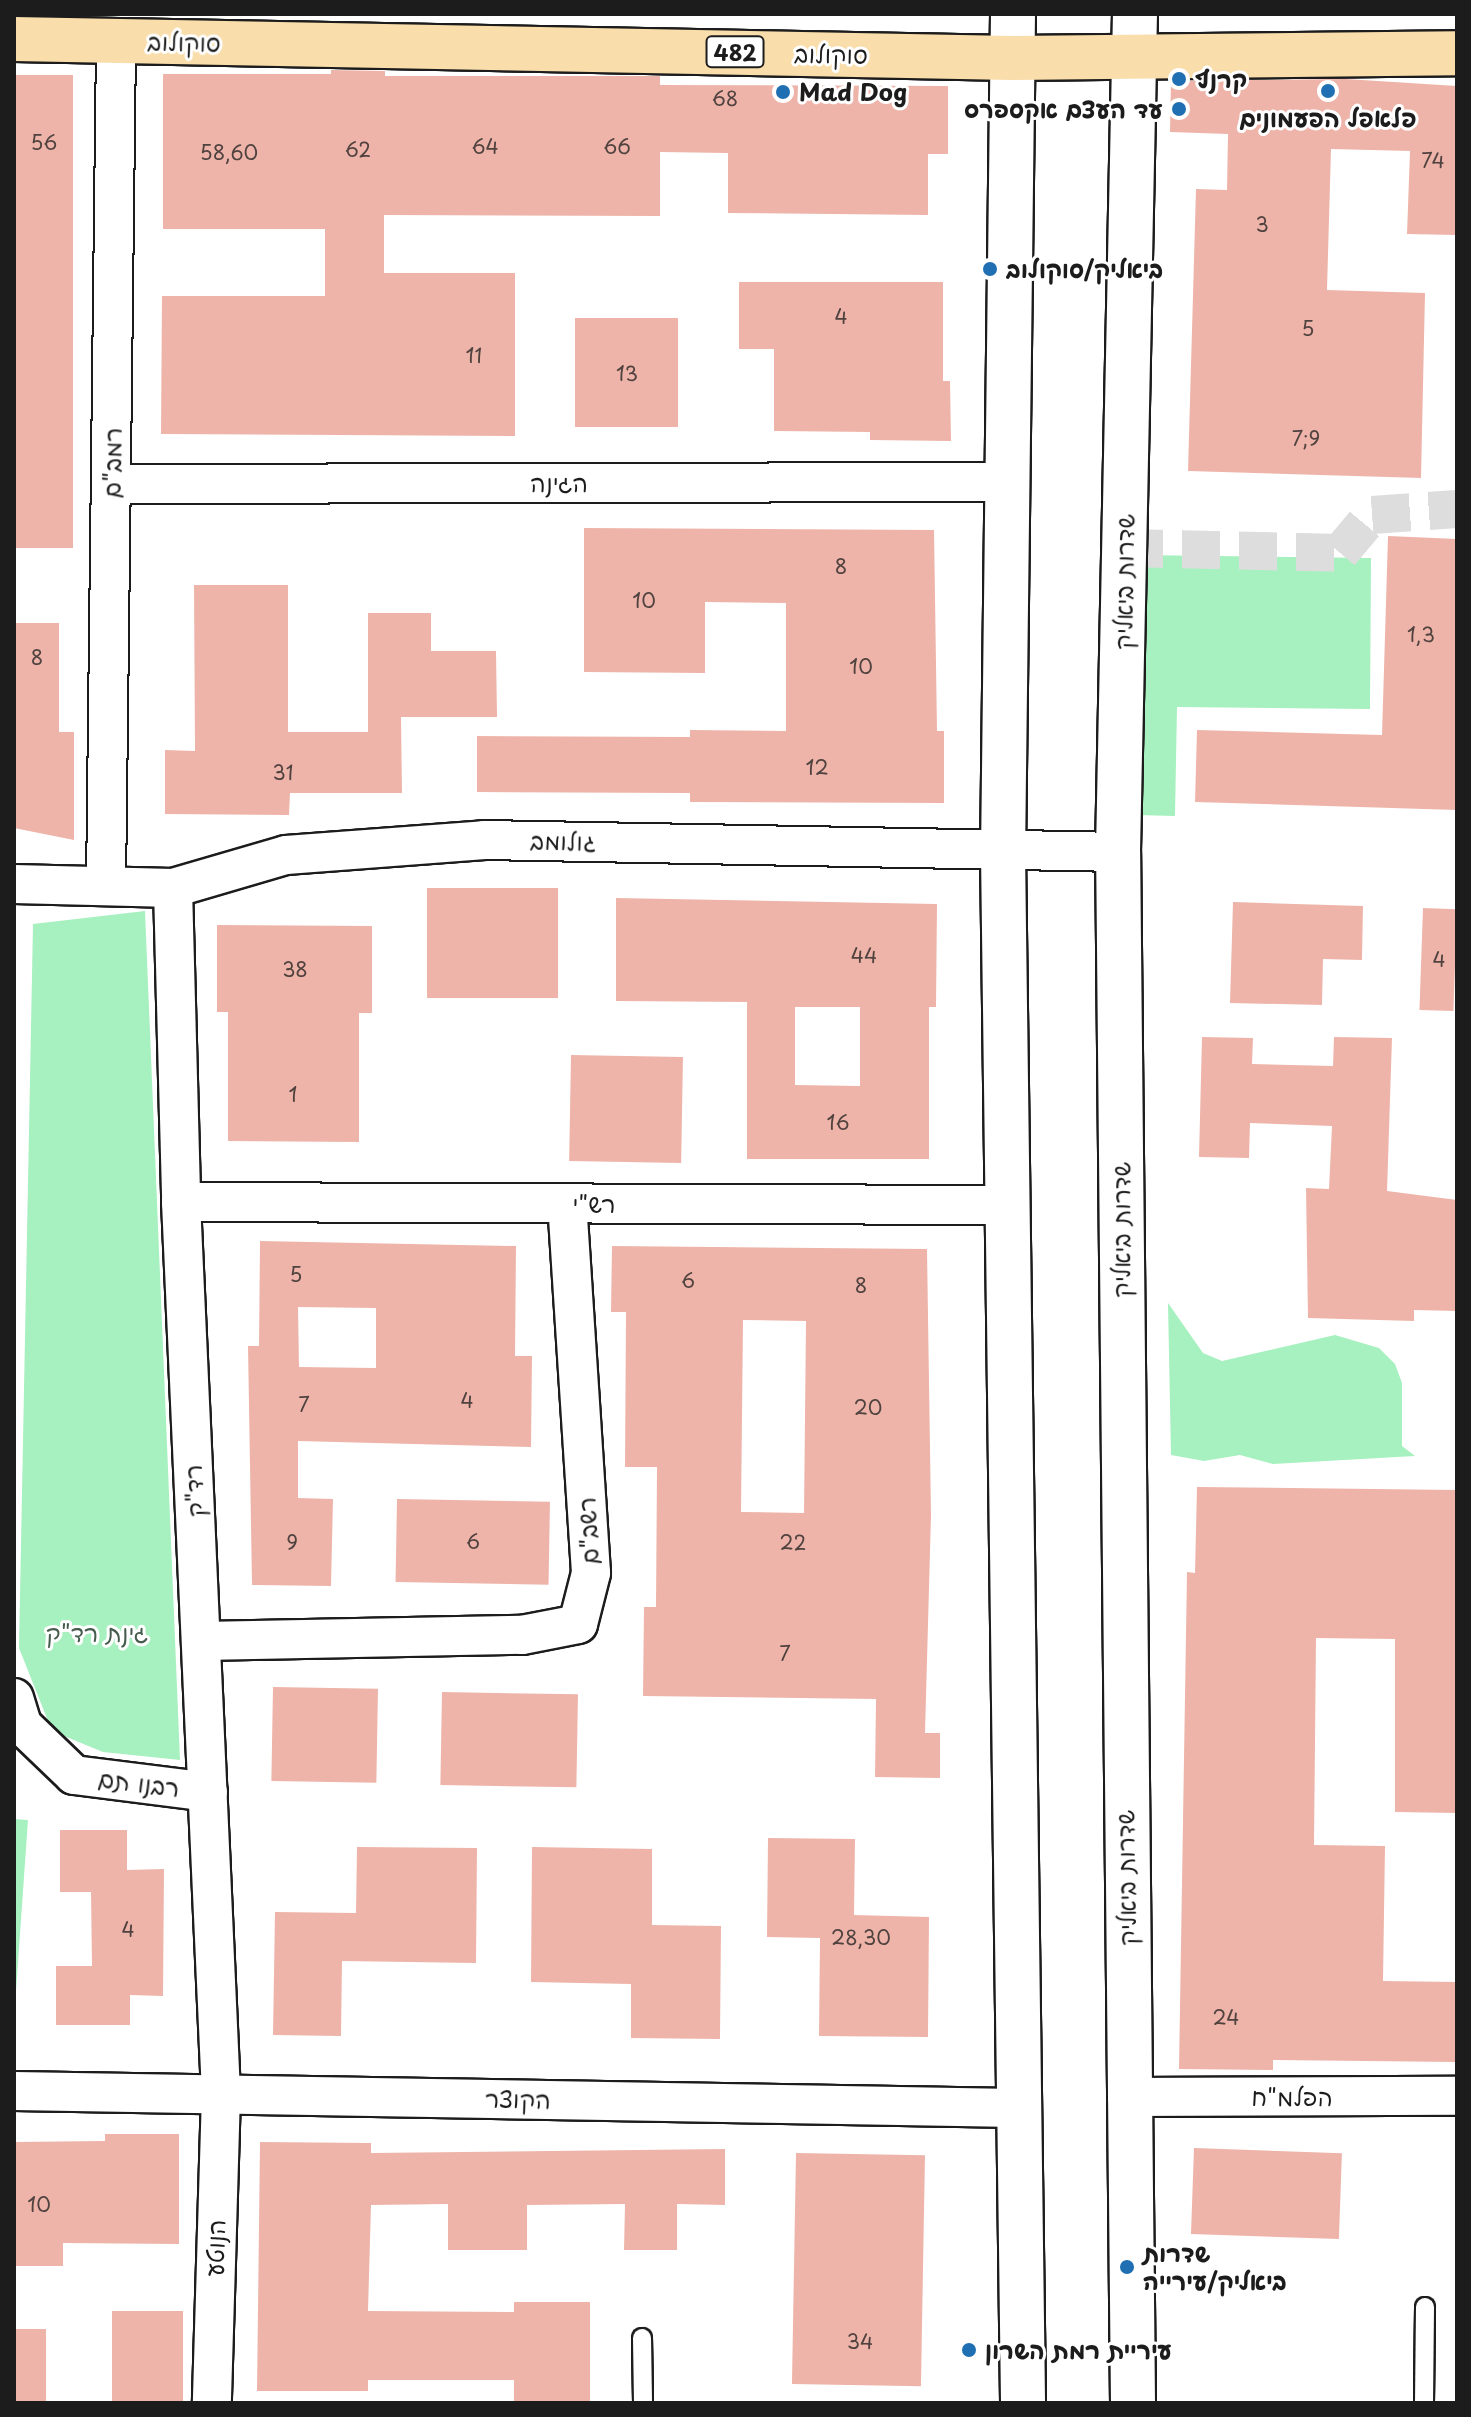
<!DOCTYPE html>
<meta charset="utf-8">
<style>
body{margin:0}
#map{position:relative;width:1471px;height:2417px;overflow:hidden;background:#fff;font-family:"Playpen Sans","Playpen Sans Hebrew",sans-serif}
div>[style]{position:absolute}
.green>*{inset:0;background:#a7f0bf;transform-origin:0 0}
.building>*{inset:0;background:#eeb4a9;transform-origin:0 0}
.minor-tunnel>*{height:38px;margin-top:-19px;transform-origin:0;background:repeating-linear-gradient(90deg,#ddd 0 38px,transparent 0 57px)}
.roads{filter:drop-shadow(2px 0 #1c1c1c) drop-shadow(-2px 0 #1c1c1c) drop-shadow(0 2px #1c1c1c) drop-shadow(0 -2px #1c1c1c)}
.service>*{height:18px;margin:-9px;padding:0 9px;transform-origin:9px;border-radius:9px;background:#fff}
.minor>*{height:38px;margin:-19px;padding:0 19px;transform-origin:19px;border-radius:19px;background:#fff}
.tertiary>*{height:44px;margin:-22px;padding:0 22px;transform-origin:22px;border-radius:22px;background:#fff}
.primary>*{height:44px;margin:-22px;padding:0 22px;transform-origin:22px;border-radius:22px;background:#f9ddab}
.dots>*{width:22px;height:22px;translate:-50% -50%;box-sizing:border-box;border:4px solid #fff;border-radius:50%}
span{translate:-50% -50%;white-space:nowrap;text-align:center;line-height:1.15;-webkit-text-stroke:6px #fff;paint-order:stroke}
.number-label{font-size:20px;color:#50423f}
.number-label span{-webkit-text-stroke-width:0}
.shield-label span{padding:2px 6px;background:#fff;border:2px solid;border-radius:6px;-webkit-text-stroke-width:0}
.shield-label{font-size:22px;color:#1c1c1c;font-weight:700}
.street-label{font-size:24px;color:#1c1c1c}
.poi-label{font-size:24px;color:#1c1c1c;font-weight:700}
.left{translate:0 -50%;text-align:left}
.right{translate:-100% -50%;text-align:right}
.park-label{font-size:24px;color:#465c4d}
.frame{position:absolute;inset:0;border:16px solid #1c1c1c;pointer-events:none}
</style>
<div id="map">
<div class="green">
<i style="clip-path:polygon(1138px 555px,1371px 558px,1370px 709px,1177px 707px,1175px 816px,1136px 815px)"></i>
<i style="clip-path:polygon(145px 911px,180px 1760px,103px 1752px,52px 1731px,19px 1648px,33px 924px)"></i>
<i style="clip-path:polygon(1168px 1303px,1203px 1353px,1222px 1361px,1335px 1335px,1379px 1348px,1395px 1364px,1402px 1383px,1402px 1446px,1415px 1456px,1273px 1464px,1240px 1455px,1204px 1461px,1171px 1455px)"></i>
<i style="left:14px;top:1819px;width:14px;height:229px;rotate:4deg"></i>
</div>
<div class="building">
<i style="clip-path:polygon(331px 70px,385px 71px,385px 76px,660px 76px,660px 85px,948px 86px,948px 154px,928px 154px,928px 215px,728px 213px,728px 153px,660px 152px,660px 216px,384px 215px,384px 273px,515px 273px,515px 436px,161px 434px,162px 296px,325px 296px,325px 229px,163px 229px,163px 74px,331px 74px)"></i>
<i style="left:14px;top:75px;width:59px;height:473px"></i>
<i style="clip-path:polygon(1346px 79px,1457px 86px,1457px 235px,1407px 234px,1410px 151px,1331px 149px,1327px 290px,1425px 293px,1421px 478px,1188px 471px,1196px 189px,1227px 190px,1228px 134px,1170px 132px,1171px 81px)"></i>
<i style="clip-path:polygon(739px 282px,943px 282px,943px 381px,950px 381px,951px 441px,870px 440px,870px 432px,774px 431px,774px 349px,739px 349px)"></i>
<i style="left:575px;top:318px;width:103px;height:109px"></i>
<i style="clip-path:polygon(584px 528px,934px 530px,937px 731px,944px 731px,944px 803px,690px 802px,690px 793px,477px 792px,477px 736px,690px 737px,690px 730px,786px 731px,786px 603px,705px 602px,705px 673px,584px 672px)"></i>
<i style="clip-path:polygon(1388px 536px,1457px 539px,1457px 810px,1195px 802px,1197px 730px,1382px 735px)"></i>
<i style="clip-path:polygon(194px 585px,288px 585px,288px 732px,368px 732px,368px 613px,431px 613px,431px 651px,496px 651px,497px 717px,401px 717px,402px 793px,290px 793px,289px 815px,165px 814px,165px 750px,195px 751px)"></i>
<i style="clip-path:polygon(14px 623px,59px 623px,59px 732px,74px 732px,74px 840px,14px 828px)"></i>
<i style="left:427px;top:888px;width:131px;height:110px"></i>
<i style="clip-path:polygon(evenodd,616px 898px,937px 904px,936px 1007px,929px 1007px,929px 1159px,747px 1159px,747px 1002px,616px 1001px,616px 898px,795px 1007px,860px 1007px,860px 1086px,795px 1085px,795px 1007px)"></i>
<i style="clip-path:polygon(1233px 902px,1363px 906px,1362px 960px,1323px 959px,1322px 1005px,1230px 1003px)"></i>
<i style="left:1423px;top:908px;width:34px;height:102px;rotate:2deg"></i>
<i style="clip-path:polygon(217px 925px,372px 926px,372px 1013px,359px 1013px,359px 1142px,228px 1141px,228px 1012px,217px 1012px)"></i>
<i style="clip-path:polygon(1202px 1037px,1253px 1038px,1252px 1064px,1333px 1066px,1334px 1037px,1392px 1038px,1387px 1191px,1457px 1200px,1457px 1311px,1414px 1310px,1414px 1321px,1308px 1318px,1306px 1188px,1329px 1189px,1332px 1126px,1250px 1123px,1249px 1158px,1199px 1157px)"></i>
<i style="left:571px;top:1055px;width:112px;height:106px;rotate:1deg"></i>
<i style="clip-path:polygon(evenodd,260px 1241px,516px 1246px,515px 1356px,532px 1356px,531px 1447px,298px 1441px,298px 1498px,333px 1499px,331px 1586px,252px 1585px,248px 1346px,259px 1346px,260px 1241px,298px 1307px,376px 1308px,376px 1368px,299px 1367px,298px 1307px)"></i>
<i style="clip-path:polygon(evenodd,612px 1246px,927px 1249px,931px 1515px,925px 1733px,940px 1733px,940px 1778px,875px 1777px,876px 1699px,643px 1696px,644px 1607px,656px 1607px,657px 1467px,625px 1467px,626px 1312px,611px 1312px,612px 1246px,743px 1320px,806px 1321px,804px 1513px,741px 1512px,743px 1320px)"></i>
<i style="clip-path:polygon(1197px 1487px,1457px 1490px,1457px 1813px,1395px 1812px,1395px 1639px,1316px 1638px,1314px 1845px,1385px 1846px,1383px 1981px,1457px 1982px,1457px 2062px,1273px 2060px,1273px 2070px,1179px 2069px,1187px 1572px,1195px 1573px)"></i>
<i style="left:397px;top:1499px;width:153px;height:83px;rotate:1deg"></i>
<i style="left:273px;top:1687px;width:105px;height:94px;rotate:1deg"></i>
<i style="left:442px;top:1692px;width:136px;height:93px;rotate:1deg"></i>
<i style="clip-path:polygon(60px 1830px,127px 1830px,127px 1870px,164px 1869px,163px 1996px,130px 1995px,130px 2025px,56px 2025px,56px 1966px,92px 1966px,91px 1892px,60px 1892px)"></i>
<i style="clip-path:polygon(768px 1838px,855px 1839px,854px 1915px,929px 1917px,928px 2037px,819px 2036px,820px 1938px,767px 1937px)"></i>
<i style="clip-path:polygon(357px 1847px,477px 1848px,476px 1963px,342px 1961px,341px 2036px,273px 2035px,275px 1912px,356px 1913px)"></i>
<i style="clip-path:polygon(532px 1847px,652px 1849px,652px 1925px,721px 1926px,720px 2039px,631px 2038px,631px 1984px,531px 1982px)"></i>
<i style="clip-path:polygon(105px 2134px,179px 2134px,179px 2244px,63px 2243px,63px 2266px,14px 2266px,14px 2142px,105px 2141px)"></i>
<i style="clip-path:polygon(260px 2142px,371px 2143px,371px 2153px,725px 2149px,725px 2205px,677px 2204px,677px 2250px,624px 2250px,625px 2204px,527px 2205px,527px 2250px,448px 2250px,448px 2204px,371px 2205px,368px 2311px,514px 2312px,514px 2302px,590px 2302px,590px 2401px,514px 2401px,514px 2380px,368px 2380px,368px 2391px,257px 2391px)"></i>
<i style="left:1194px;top:2148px;width:148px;height:86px;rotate:2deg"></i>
<i style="left:796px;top:2153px;width:129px;height:231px;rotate:1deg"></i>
<i style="left:112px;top:2311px;width:71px;height:92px"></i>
<i style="left:14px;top:2329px;width:32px;height:74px"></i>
</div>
<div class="minor-tunnel">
<i style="left:1125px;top:548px;width:215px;rotate:1.3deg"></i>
<i style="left:1340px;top:553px;width:50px;rotate:-49.9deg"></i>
<i style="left:1372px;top:515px;width:85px;rotate:-4deg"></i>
</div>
<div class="roads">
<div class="service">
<i style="left:642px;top:2338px;width:65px;rotate:89.1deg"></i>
<i style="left:1424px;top:2403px;width:96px;rotate:-89.4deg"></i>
</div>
<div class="minor">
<i style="left:112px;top:484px;width:893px;rotate:-0.13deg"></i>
<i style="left:14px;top:884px;width:159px;rotate:1.4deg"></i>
<i style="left:173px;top:888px;width:118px;rotate:-16.3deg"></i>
<i style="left:286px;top:855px;width:199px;rotate:-4.3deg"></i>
<i style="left:484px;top:840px;width:634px;rotate:1.08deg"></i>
<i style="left:106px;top:886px;width:845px;rotate:-89.32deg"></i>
<i style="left:173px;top:888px;width:314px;rotate:88.5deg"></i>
<i style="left:181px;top:1202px;width:893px;rotate:87.43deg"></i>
<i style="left:221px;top:2094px;width:309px;rotate:91.7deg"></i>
<i style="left:181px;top:1202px;width:827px;rotate:0.21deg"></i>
<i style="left:202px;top:1641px;width:320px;rotate:-1.1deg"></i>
<i style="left:522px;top:1635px;width:57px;rotate:-11.1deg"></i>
<i style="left:578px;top:1624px;width:53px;rotate:-75.7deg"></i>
<i style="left:591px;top:1573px;width:370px;rotate:-93.7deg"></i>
<i style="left:14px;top:1698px;width:28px;rotate:73deg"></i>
<i style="left:22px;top:1725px;width:72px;rotate:43.9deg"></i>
<i style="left:74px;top:1775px;width:135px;rotate:7.2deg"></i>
<i style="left:14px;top:2091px;width:1007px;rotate:0.97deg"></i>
<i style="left:1127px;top:2097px;width:330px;rotate:-0.2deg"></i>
</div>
<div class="tertiary">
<i style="left:1013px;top:14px;width:838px;rotate:90.68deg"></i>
<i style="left:1003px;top:852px;width:1551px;rotate:89.26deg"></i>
<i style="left:1133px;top:2403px;width:1551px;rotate:-90.55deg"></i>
<i style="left:1118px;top:852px;width:838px;rotate:-88.84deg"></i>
</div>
<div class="primary">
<i style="left:14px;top:39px;width:998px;rotate:1.09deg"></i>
<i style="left:1012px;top:58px;width:445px;rotate:-0.6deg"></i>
</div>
</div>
<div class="dots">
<i style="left:1179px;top:79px;background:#1f6fb2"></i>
<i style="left:1328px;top:91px;background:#1f6fb2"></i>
<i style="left:783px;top:92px;background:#1f6fb2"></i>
<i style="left:1179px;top:109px;background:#1f6fb2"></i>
<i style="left:990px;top:269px;background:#1f6fb2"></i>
<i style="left:1127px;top:2267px;background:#1f6fb2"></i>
<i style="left:969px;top:2350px;background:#1f6fb2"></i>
</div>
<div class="number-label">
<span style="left:725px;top:98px">68</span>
<span style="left:44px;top:142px">56</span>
<span style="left:485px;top:146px">64</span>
<span style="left:617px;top:146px">66</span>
<span style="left:358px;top:149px">62</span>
<span style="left:229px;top:152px">58,60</span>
<span style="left:1433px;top:160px">74</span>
<span style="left:1262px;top:224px">3</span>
<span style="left:841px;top:316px">4</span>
<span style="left:1308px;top:328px">5</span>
<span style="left:474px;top:355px">11</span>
<span style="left:627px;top:373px">13</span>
<span style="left:1306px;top:438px">7;9</span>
<span style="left:841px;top:566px">8</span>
<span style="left:644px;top:600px">10</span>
<span style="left:1421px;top:634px">1,3</span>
<span style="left:37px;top:657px">8</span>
<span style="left:861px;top:666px">10</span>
<span style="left:817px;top:767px">12</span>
<span style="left:283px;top:772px">31</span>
<span style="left:864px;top:955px">44</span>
<span style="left:1439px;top:959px">4</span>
<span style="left:295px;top:969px">38</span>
<span style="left:293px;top:1094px">1</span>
<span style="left:838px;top:1122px">16</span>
<span style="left:296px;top:1274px">5</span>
<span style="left:688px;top:1280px">6</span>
<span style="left:861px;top:1285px">8</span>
<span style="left:467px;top:1400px">4</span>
<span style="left:304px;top:1404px">7</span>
<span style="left:868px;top:1407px">20</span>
<span style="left:473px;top:1541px">6</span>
<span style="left:292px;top:1542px">9</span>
<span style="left:793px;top:1542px">22</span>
<span style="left:785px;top:1653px">7</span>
<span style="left:128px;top:1929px">4</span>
<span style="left:861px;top:1937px">28,30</span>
<span style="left:1226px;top:2017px">24</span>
<span style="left:39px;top:2204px">10</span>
<span style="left:860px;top:2341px">34</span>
</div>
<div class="shield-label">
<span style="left:735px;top:52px">482</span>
</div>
<div class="street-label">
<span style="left:184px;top:42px;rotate:1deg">סוקולוב</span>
<span style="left:831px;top:54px;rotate:1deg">סוקולוב</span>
<span style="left:112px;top:463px;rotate:-89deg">רמב"ם</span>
<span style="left:559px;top:483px">הגינה</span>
<span style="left:1124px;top:582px;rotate:-89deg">שדרות ביאליק</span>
<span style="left:563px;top:841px;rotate:1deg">גולומב</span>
<span style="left:594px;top:1204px">רש"י</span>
<span style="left:1121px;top:1230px;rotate:-90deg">שדרות ביאליק</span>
<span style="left:194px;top:1491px;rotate:-93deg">רד"ק</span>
<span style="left:588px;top:1531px;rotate:-93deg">רשב"ם</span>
<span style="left:139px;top:1783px;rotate:7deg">רבנו תם</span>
<span style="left:1126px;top:1878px;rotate:-91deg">שדרות ביאליק</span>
<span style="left:1292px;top:2097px">הפלמ"ח</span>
<span style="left:518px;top:2099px;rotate:1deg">הקוצר</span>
<span style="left:215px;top:2248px;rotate:-88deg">הנוטע</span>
</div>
<div class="poi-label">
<span class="left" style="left:1195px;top:79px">קרנף</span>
<span class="left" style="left:799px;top:92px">Mad Dog</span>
<span class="right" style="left:1163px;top:109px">עד העצם אקספרס</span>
<span style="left:1328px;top:118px">פלאפל הפעמונים</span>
<span class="left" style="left:1006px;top:269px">ביאליק/סוקולוב</span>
<span class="left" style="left:1143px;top:2267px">שדרות<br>ביאליק/עירייה</span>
<span class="left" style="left:985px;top:2350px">עיריית רמת השרון</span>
</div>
<div class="park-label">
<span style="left:97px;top:1633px">גינת רד"ק</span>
</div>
<div class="frame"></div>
</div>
